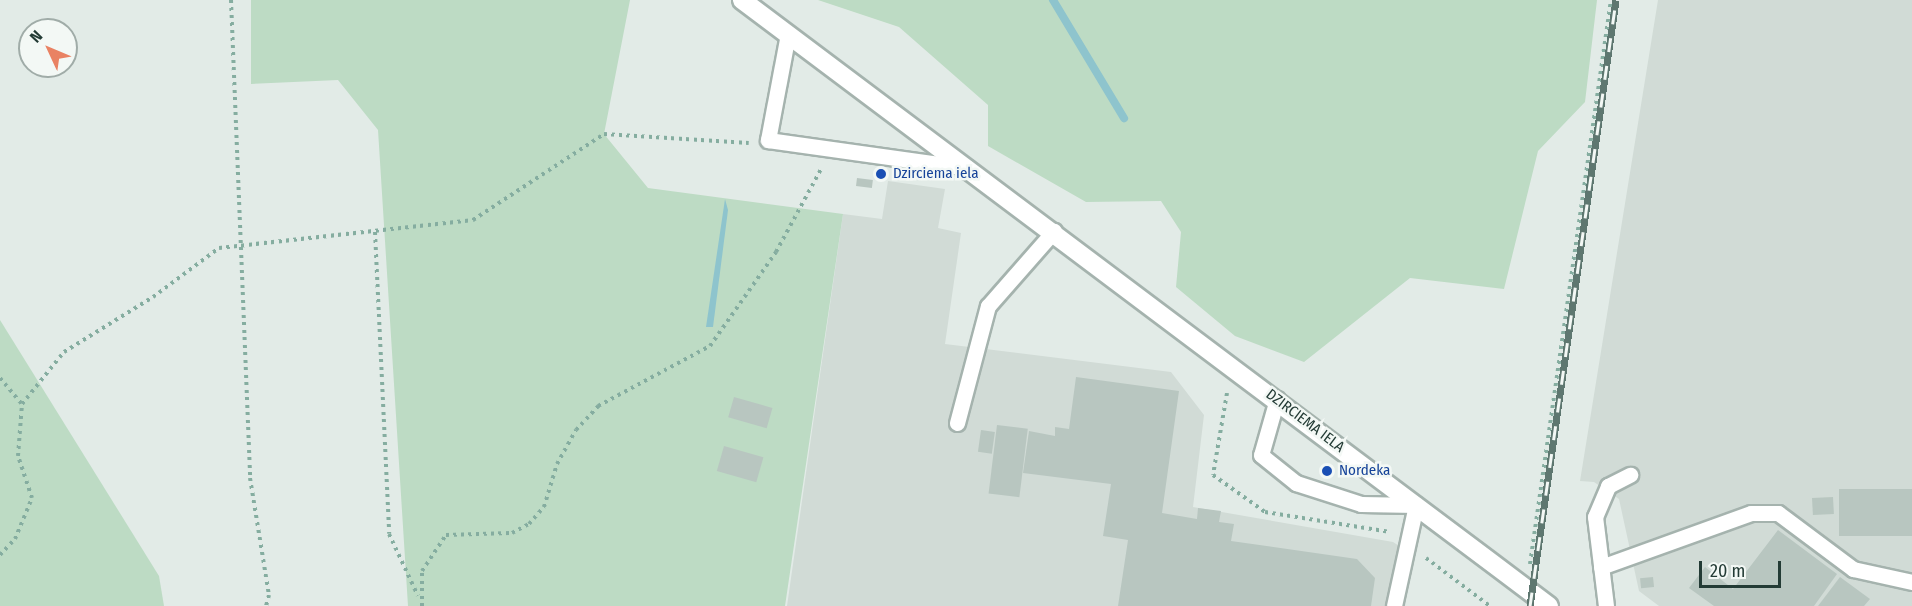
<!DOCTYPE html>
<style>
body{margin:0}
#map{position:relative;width:1912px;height:606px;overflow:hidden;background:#e2ebe7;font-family:"Fira Sans Condensed",sans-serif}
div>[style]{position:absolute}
.built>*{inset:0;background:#d1dbd6}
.green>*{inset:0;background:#bddbc4}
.water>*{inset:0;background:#8ec4cd}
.stream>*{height:8px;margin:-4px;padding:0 4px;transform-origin:4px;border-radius:4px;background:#8ec4cd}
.building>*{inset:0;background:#b8c6c0;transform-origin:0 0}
.path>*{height:4px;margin-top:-2px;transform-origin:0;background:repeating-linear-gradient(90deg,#85ada0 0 3px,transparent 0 7.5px)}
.roads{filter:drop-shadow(2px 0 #a5b3ae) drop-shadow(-2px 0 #a5b3ae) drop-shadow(0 2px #a5b3ae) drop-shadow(0 -2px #a5b3ae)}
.service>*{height:15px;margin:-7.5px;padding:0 7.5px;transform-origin:7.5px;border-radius:7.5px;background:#fff}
.minor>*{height:18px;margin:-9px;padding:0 9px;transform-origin:9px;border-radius:9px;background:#fff}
.rail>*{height:7px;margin-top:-3.5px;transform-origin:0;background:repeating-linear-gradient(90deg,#f3f8f5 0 14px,#5e7770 0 28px);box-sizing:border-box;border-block:2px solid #5e7770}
.dots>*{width:16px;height:16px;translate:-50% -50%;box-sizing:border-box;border:3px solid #f3f8f5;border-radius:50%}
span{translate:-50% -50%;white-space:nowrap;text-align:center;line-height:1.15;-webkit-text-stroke:5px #f3f8f5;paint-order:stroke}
.transit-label{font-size:15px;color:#164399}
.left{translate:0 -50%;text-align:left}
.street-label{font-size:15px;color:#233b35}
.north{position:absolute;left:18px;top:18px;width:60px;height:60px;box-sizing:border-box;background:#f3f8f5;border:2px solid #a0aca8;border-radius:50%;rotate:314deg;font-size:16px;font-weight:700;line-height:24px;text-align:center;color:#233b35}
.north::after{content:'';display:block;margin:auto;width:21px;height:27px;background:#e98263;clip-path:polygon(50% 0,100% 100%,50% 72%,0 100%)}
.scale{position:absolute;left:1699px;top:561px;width:82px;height:27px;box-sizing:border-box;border:3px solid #233b35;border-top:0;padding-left:8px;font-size:18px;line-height:21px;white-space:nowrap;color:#233b35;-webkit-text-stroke:4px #f3f8f5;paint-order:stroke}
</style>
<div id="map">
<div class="built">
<i style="clip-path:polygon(1658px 0,1912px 0,1912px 606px,1659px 606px,1639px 591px,1619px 499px,1594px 482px,1580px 481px)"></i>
<i style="clip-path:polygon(888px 181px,945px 189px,938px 228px,961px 233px,945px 344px,1171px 372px,1204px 415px,1193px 507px,1393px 542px,1413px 555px,1405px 606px,787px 606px,843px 214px,882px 219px)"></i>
</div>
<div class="green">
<i style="clip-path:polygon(251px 0,630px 0,604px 134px,648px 188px,843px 214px,785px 606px,408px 606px,378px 130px,338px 80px,251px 84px)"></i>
<i style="clip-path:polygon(818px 0,1597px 0,1585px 102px,1538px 151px,1504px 289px,1410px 278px,1304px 362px,1235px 336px,1176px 287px,1181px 232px,1161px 201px,1086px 202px,988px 146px,988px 105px,899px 27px)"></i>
<i style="clip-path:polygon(0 320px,159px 576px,164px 606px,0 606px)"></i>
</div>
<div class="water">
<i style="clip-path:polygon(725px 199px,728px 210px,713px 327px,706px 327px)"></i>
</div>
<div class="stream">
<i style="left:1053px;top:0;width:138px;rotate:59deg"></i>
</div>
<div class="building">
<i style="left:857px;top:178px;width:16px;height:8px;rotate:7deg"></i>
<i style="clip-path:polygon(1076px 377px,1179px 391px,1162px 513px,1197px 519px,1198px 508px,1221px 511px,1219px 522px,1234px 524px,1231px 541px,1357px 559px,1375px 578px,1371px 606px,1118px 606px,1128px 540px,1103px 536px,1111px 484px,1023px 473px,1029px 431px,1055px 436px,1055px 427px,1069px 429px)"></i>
<i style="left:734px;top:397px;width:40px;height:21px;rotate:16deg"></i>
<i style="left:997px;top:425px;width:31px;height:69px;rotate:7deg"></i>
<i style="left:981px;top:430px;width:14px;height:22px;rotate:8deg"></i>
<i style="left:724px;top:446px;width:41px;height:26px;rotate:16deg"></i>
<i style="left:1912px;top:489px;width:47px;height:73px;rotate:90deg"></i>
<i style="left:1833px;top:497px;width:17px;height:21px;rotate:87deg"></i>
<i style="clip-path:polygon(1778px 530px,1837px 574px,1814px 606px,1714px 606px,1689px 588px,1705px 567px,1733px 589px)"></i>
<i style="left:1653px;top:577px;width:10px;height:13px;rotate:84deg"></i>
<i style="clip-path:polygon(1840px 577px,1870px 599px,1864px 606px,1818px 606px)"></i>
</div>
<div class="path">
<i style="left:231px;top:0;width:478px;rotate:87.7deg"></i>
<i style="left:250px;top:478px;width:119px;rotate:80.8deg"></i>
<i style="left:269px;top:595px;width:11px;rotate:105deg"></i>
<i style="left:375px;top:232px;width:302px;rotate:87.3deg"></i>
<i style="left:389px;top:534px;width:68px;rotate:64.9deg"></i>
<i style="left:0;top:378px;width:34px;rotate:50deg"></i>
<i style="left:1227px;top:393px;width:83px;rotate:99.7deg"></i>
<i style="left:1213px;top:475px;width:64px;rotate:35.4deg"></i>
<i style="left:1265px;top:512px;width:127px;rotate:9.1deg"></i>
<i style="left:0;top:555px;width:22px;rotate:-47deg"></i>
<i style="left:15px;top:539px;width:44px;rotate:-67.5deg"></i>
<i style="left:32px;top:498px;width:44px;rotate:-108.4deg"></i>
<i style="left:18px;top:456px;width:52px;rotate:-85.6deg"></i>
<i style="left:22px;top:404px;width:67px;rotate:-51.1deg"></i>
<i style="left:64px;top:352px;width:105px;rotate:-31.7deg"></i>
<i style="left:153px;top:297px;width:82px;rotate:-36.6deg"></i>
<i style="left:219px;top:248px;width:256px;rotate:-6.3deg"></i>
<i style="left:473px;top:220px;width:157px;rotate:-33.3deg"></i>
<i style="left:604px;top:134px;width:145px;rotate:3.6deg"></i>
<i style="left:1426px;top:558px;width:80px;rotate:36.9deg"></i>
<i style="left:1530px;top:564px;width:570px;rotate:-81.83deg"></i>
<i style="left:422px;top:606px;width:35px;rotate:-90deg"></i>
<i style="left:422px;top:571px;width:43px;rotate:-56.3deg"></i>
<i style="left:446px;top:535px;width:66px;rotate:-1.7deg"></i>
<i style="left:512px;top:533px;width:19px;rotate:-28deg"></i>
<i style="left:529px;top:524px;width:23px;rotate:-49deg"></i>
<i style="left:544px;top:507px;width:45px;rotate:-73.2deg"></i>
<i style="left:557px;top:464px;width:39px;rotate:-61deg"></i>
<i style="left:576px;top:430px;width:33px;rotate:-47deg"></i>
<i style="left:598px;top:406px;width:127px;rotate:-28.2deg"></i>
<i style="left:710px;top:346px;width:115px;rotate:-54.9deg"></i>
<i style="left:776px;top:252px;width:94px;rotate:-61.5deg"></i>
</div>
<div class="roads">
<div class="service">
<i style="left:788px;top:34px;width:108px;rotate:100.7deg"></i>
<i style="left:768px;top:140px;width:201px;rotate:8deg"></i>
<i style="left:1277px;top:399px;width:58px;rotate:105.9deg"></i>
<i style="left:1261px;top:455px;width:45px;rotate:38.7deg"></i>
<i style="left:1296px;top:483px;width:68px;rotate:17.9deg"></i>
<i style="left:1361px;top:504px;width:55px;rotate:1deg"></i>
<i style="left:1416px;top:505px;width:103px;rotate:102.3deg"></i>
<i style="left:957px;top:423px;width:121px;rotate:-75.2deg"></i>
<i style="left:988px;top:306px;width:100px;rotate:-48.7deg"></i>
<i style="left:1601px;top:567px;width:159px;rotate:-19.8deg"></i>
<i style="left:1751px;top:513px;width:27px"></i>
<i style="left:1778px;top:513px;width:94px;rotate:36.7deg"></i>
<i style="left:1853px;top:569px;width:60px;rotate:12.4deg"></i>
<i style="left:1606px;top:606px;width:90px;rotate:-97deg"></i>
<i style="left:1595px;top:517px;width:34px;rotate:-67deg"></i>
<i style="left:1608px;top:486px;width:25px;rotate:-27deg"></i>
</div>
<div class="minor">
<i style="left:742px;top:0;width:1009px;rotate:36.9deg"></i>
</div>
</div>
<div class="rail">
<i style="left:1530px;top:606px;width:612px;rotate:-81.92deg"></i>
</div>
<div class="dots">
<i style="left:881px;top:174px;background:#1a4fb4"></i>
<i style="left:1327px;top:471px;background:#1a4fb4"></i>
</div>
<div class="transit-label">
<span class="left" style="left:893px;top:174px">Dzirciema iela</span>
<span class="left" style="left:1339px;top:471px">Nordeka</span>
</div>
<div class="street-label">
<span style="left:1305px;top:421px;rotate:37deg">DZIRCIEMA IELA</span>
</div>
<div class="north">N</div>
<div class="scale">20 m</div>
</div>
